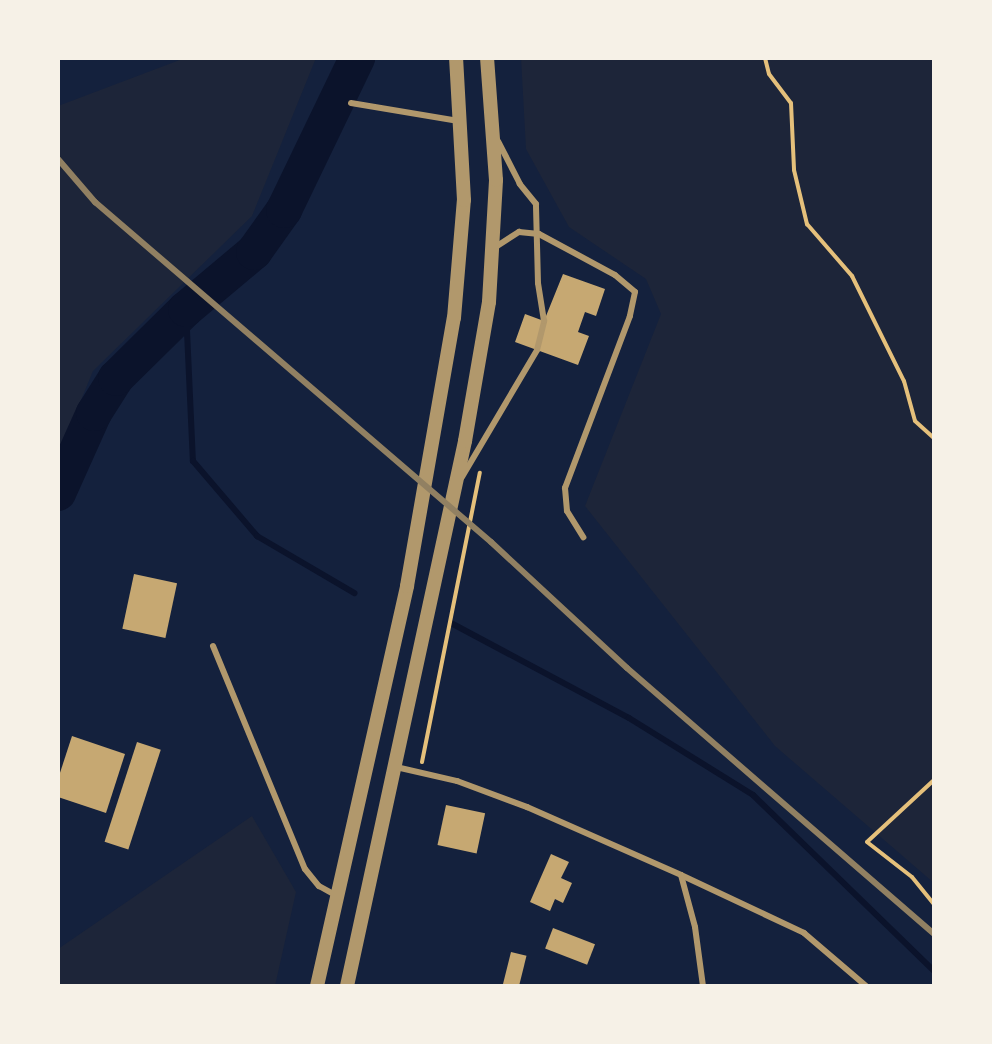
<!DOCTYPE html>
<style>
body{margin:0}
#map{position:relative;width:992px;height:1044px;overflow:hidden;background:#14213d;font-family:"Times New Roman",serif}
div>[style]{position:absolute}
.green>*{inset:0;background:#1d2539}
.stream>*{height:6px;margin:-3px;padding:0 3px;transform-origin:3px;border-radius:3px;background:#0b132b}
.river>*{height:36px;margin:-18px;padding:0 18px;transform-origin:18px;border-radius:18px;background:#0b132b}
.building>*{inset:0;background:#c6a872;transform-origin:0 0}
.path>*{height:4px;margin:-2px;padding:0 2px;transform-origin:2px;border-radius:2px;background:#e5c07b}
.service>*{height:6px;margin:-3px;padding:0 3px;transform-origin:3px;border-radius:3px;background:#b1986c}
.tertiary>*{height:14px;margin:-7px;padding:0 7px;transform-origin:7px;border-radius:7px;background:#b1986c}
.rail>*{height:6px;margin:-3px;padding:0 3px;transform-origin:3px;border-radius:3px;background:#918062}
span{translate:-50% -50%;white-space:nowrap;text-align:center;line-height:1.15;-webkit-text-stroke:8px #f6f1e7;paint-order:stroke}
.frame{position:absolute;inset:0;border:60px solid #f6f1e7;pointer-events:none}
</style>
<div id="map">
<div class="green">
<i style="clip-path:polygon(185px 58px,316px 58px,252px 216px,93px 371px,58px 456px,58px 106px)"></i>
<i style="clip-path:polygon(521px 58px,934px 58px,934px 883px,775px 746px,585px 506px,661px 314px,646px 279px,569px 227px,526px 149px)"></i>
<i style="clip-path:polygon(252px 816px,296px 892px,275px 986px,58px 986px,58px 949px)"></i>
</div>
<div class="stream">
<i style="left:186px;top:309px;width:152px;rotate:87.4deg"></i>
<i style="left:193px;top:461px;width:99px;rotate:49.5deg"></i>
<i style="left:257px;top:536px;width:113px;rotate:30.4deg"></i>
<i style="left:451px;top:623px;width:202px;rotate:28.1deg"></i>
<i style="left:629px;top:718px;width:146px;rotate:31.8deg"></i>
<i style="left:753px;top:795px;width:252px;rotate:44.2deg"></i>
</div>
<div class="river">
<i style="left:58px;top:493px;width:88px;rotate:-65.8deg"></i>
<i style="left:94px;top:413px;width:41px;rotate:-57.8deg"></i>
<i style="left:116px;top:378px;width:98px;rotate:-44.6deg"></i>
<i style="left:186px;top:309px;width:89px;rotate:-40deg"></i>
<i style="left:254px;top:252px;width:52px;rotate:-54.5deg"></i>
<i style="left:284px;top:210px;width:169px;rotate:-64.3deg"></i>
</div>
<div class="building">
<i style="clip-path:polygon(563px 274px,605px 289px,596px 316px,585px 312px,578px 332px,589px 336px,578px 365px,515px 342px,525px 314px,544px 321px)"></i>
<i style="left:134px;top:574px;width:44px;height:56px;rotate:12deg"></i>
<i style="clip-path:polygon(72px 736px,125px 754px,106px 813px,58px 797px,58px 779px)"></i>
<i style="left:137px;top:742px;width:25px;height:105px;rotate:18deg"></i>
<i style="left:446px;top:805px;width:40px;height:41px;rotate:12deg"></i>
<i style="clip-path:polygon(551px 854px,569px 862px,561px 878px,572px 883px,563px 903px,555px 899px,550px 911px,530px 902px)"></i>
<i style="left:553px;top:928px;width:45px;height:22px;rotate:21deg"></i>
<i style="left:511px;top:952px;width:16px;height:35px;rotate:14deg"></i>
</div>
<div class="path">
<i style="left:765px;top:58px;width:16px;rotate:76deg"></i>
<i style="left:769px;top:74px;width:36px;rotate:53deg"></i>
<i style="left:791px;top:103px;width:67px;rotate:87.4deg"></i>
<i style="left:794px;top:170px;width:56px;rotate:76.5deg"></i>
<i style="left:807px;top:224px;width:69px;rotate:49.1deg"></i>
<i style="left:852px;top:276px;width:117px;rotate:63.7deg"></i>
<i style="left:904px;top:381px;width:41px;rotate:74.6deg"></i>
<i style="left:915px;top:421px;width:25px;rotate:42deg"></i>
<i style="left:934px;top:446px;width:3px;rotate:90deg"></i>
<i style="left:422px;top:762px;width:295px;rotate:-78.7deg"></i>
<i style="left:934px;top:780px;width:91px;rotate:137.2deg"></i>
<i style="left:867px;top:842px;width:57px;rotate:37.9deg"></i>
<i style="left:912px;top:877px;width:35px;rotate:51deg"></i>
</div>
<div class="service">
<i style="left:351px;top:103px;width:109px;rotate:9.5deg"></i>
<i style="left:494px;top:248px;width:30px;rotate:-33deg"></i>
<i style="left:519px;top:232px;width:20px;rotate:6deg"></i>
<i style="left:539px;top:234px;width:86px;rotate:28.3deg"></i>
<i style="left:615px;top:275px;width:26px;rotate:40deg"></i>
<i style="left:635px;top:292px;width:25px;rotate:102deg"></i>
<i style="left:630px;top:316px;width:184px;rotate:110.7deg"></i>
<i style="left:565px;top:488px;width:23px;rotate:85deg"></i>
<i style="left:567px;top:511px;width:31px;rotate:58deg"></i>
<i style="left:462px;top:477px;width:147px;rotate:-59.4deg"></i>
<i style="left:537px;top:350px;width:30px;rotate:-76deg"></i>
<i style="left:544px;top:321px;width:38px;rotate:-99deg"></i>
<i style="left:538px;top:283px;width:79px;rotate:-91.5deg"></i>
<i style="left:536px;top:204px;width:26px;rotate:-129deg"></i>
<i style="left:520px;top:184px;width:48px;rotate:-117.1deg"></i>
<i style="left:213px;top:646px;width:241px;rotate:67.6deg"></i>
<i style="left:305px;top:869px;width:22px;rotate:51deg"></i>
<i style="left:319px;top:886px;width:21px;rotate:29deg"></i>
<i style="left:396px;top:767px;width:63px;rotate:12.9deg"></i>
<i style="left:457px;top:781px;width:75px;rotate:20.4deg"></i>
<i style="left:527px;top:807px;width:168px;rotate:23.8deg"></i>
<i style="left:681px;top:875px;width:136px;rotate:25.2deg"></i>
<i style="left:804px;top:933px;width:82px;rotate:40.5deg"></i>
<i style="left:681px;top:875px;width:54px;rotate:74.9deg"></i>
<i style="left:695px;top:927px;width:60px;rotate:82.3deg"></i>
</div>
<div class="tertiary">
<i style="left:317px;top:986px;width:410px;rotate:-77.3deg"></i>
<i style="left:407px;top:586px;width:272px;rotate:-80.1deg"></i>
<i style="left:454px;top:318px;width:118px;rotate:-85.2deg"></i>
<i style="left:464px;top:200px;width:142px;rotate:-93.2deg"></i>
<i style="left:347px;top:986px;width:558px;rotate:-77.78deg"></i>
<i style="left:465px;top:441px;width:141px;rotate:-80.2deg"></i>
<i style="left:489px;top:302px;width:122px;rotate:-86.7deg"></i>
<i style="left:496px;top:180px;width:122px;rotate:-94.2deg"></i>
</div>
<div class="rail">
<i style="left:58px;top:159px;width:57px;rotate:49.3deg"></i>
<i style="left:95px;top:202px;width:522px;rotate:40.65deg"></i>
<i style="left:491px;top:542px;width:185px;rotate:42.8deg"></i>
<i style="left:627px;top:668px;width:406px;rotate:40.9deg"></i>
</div>
<div class="frame"></div>
</div>
